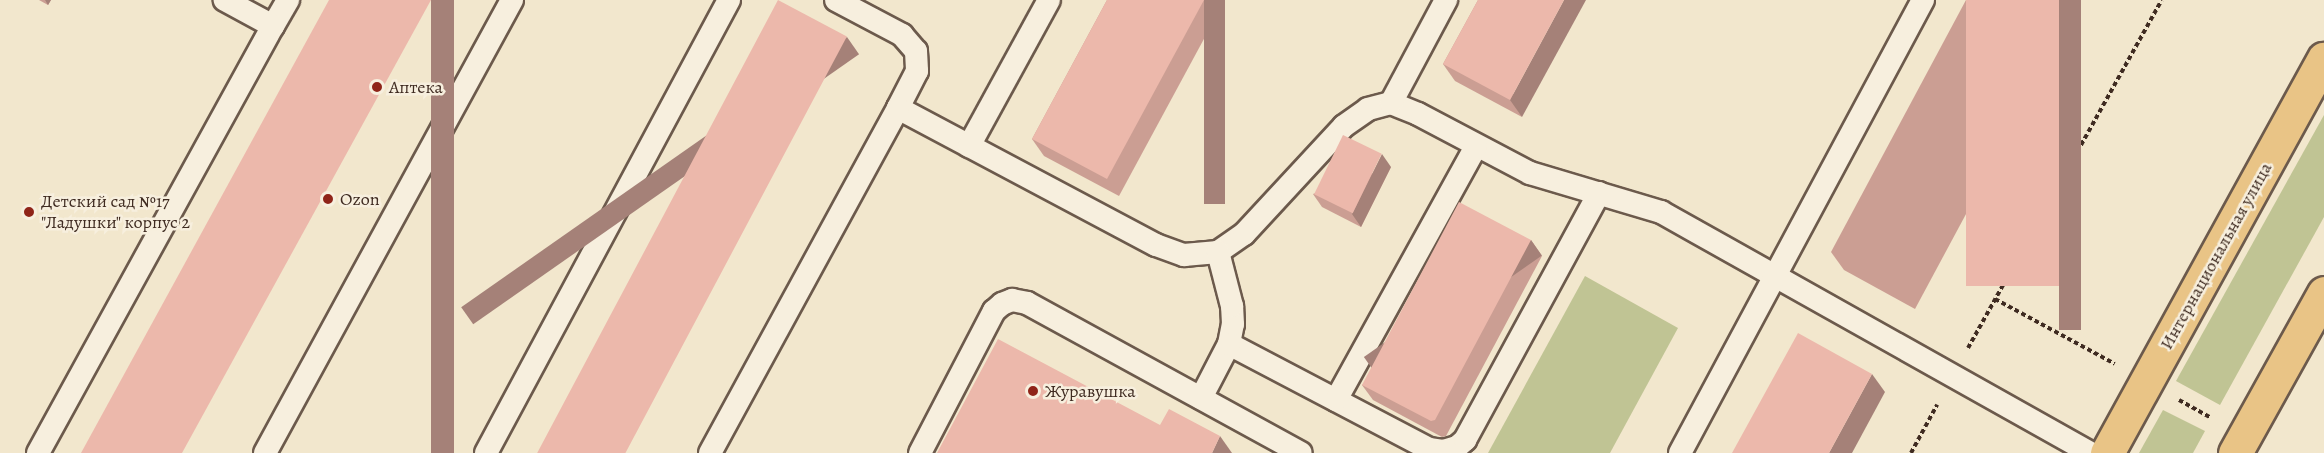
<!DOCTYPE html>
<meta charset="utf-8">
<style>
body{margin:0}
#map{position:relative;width:2324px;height:453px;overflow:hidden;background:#f2e7cd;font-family:Alegreya,serif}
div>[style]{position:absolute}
.green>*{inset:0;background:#c0c494}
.path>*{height:4px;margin-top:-2px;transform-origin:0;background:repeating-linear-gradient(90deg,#3f2b21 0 4.5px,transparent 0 7.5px)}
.roads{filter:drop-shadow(2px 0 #6c5a4c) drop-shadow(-2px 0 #6c5a4c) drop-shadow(0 2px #6c5a4c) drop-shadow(0 -2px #6c5a4c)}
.service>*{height:22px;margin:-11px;padding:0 11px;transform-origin:11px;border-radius:11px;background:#f7efde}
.primary>*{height:33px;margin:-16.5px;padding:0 16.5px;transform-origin:16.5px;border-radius:16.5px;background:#e9c486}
.wall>*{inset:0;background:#cb9e93}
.shaded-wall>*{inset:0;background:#a58178;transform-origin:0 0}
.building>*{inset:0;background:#ecb8ab;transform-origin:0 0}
.dots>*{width:16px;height:16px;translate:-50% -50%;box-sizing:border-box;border:3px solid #f7efde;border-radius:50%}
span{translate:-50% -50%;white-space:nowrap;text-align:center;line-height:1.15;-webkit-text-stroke:5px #f7efde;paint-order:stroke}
.poi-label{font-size:18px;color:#3f2b21}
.left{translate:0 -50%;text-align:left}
.street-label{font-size:18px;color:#3f2b21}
</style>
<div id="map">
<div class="green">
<i style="clip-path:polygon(2324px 115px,2324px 217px,2220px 405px,2176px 381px)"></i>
<i style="clip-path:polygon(1585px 276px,1678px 328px,1610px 453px,1488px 453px)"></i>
<i style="clip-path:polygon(2163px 410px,2205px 431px,2193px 453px,2139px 453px)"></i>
</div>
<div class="path">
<i style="left:1995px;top:299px;width:136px;rotate:28.4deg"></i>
<i style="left:1968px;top:348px;width:398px;rotate:-60.9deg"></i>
<i style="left:2179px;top:400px;width:37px;rotate:29deg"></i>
<i style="left:1911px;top:453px;width:55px;rotate:-61.6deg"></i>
</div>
<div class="roads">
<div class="service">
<i style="left:836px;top:0;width:75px;rotate:27.9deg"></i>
<i style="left:902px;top:35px;width:21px;rotate:49deg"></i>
<i style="left:916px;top:51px;width:20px;rotate:87deg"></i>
<i style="left:917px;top:71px;width:42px;rotate:117.2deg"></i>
<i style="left:898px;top:108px;width:292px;rotate:28deg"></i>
<i style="left:1156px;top:245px;width:30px;rotate:20deg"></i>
<i style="left:1184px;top:255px;width:34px;rotate:-5deg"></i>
<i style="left:1218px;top:252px;width:32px;rotate:-35deg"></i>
<i style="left:1244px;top:234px;width:147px;rotate:-47.2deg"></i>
<i style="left:1344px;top:126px;width:29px;rotate:-35deg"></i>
<i style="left:1368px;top:109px;width:24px;rotate:-15deg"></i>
<i style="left:1391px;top:103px;width:29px;rotate:22deg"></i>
<i style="left:1418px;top:114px;width:127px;rotate:27.8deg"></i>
<i style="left:1530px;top:173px;width:137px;rotate:16.6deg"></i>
<i style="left:1661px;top:212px;width:492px;rotate:29.3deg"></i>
<i style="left:273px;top:26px;width:30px;rotate:-60deg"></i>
<i style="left:1391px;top:103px;width:117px;rotate:-61.9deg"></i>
<i style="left:969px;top:146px;width:166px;rotate:-61.3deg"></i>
<i style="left:1229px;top:344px;width:226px;rotate:27.7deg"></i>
<i style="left:1429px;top:449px;width:14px;rotate:8deg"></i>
<i style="left:1443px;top:451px;width:15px;rotate:-16deg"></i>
<i style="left:1457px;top:447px;width:11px;rotate:-41deg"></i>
<i style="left:1465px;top:440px;width:281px;rotate:-61.5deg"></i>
<i style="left:1201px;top:398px;width:61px;rotate:-62.6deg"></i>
<i style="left:1229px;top:344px;width:20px;rotate:-79deg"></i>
<i style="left:1233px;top:324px;width:18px;rotate:-93deg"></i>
<i style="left:1232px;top:306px;width:56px;rotate:-104.5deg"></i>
<i style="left:1336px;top:400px;width:290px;rotate:-61.1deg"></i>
<i style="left:38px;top:453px;width:487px;rotate:-61.2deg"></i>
<i style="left:273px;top:26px;width:55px;rotate:-151.6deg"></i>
<i style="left:265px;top:453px;width:516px;rotate:-61.4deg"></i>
<i style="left:486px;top:453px;width:514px;rotate:-61.79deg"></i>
<i style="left:710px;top:453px;width:393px;rotate:-61.4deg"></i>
<i style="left:920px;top:453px;width:160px;rotate:-62.5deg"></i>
<i style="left:994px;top:311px;width:11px;rotate:-41deg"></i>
<i style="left:1002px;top:304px;width:11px;rotate:-22deg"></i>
<i style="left:1012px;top:300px;width:15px;rotate:11deg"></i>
<i style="left:1027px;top:303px;width:312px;rotate:28.7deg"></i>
<i style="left:1680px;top:453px;width:514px;rotate:-61.79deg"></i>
</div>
<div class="primary">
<i style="left:2107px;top:453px;width:450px;rotate:-61.2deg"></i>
<i style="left:2235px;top:453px;width:183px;rotate:-60.9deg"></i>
</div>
</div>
<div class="wall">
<i style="clip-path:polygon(39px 0,51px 0,48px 5px)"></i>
<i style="clip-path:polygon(1107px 0,1225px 0,1119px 196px,1044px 156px,1032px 139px)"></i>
<i style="clip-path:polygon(1478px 0,1522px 117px,1455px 81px,1443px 64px)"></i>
<i style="clip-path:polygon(1966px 0,2081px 0,1915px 309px,1844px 270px,1831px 252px)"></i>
<i style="clip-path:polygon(1391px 167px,1361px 227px,1322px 207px,1313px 194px)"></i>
<i style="clip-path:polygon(1531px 240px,1542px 256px,1446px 436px,1442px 437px,1373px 400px,1362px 385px)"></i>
</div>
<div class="shaded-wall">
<i style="clip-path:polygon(45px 0,51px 0,48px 5px)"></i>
<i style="left:431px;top:0;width:23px;height:517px"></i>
<i style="left:1204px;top:0;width:21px;height:204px"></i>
<i style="clip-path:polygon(1564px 0,1586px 0,1522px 117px,1510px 100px)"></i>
<i style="left:2059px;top:0;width:22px;height:330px"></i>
<i style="left:847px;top:37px;width:21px;height:471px;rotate:55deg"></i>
<i style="clip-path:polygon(1382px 154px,1391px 167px,1361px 227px,1352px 214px)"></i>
<i style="left:1531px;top:240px;width:19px;height:204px;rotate:55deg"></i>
<i style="clip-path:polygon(1872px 374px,1885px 392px,1852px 453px,1829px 453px)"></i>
<i style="clip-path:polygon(1220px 436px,1232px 453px,1212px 453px)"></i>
</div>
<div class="building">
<i style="clip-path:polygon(329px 0,431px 0,182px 453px,81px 453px)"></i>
<i style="left:778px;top:0;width:78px;height:513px;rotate:28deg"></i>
<i style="clip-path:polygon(1107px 0,1204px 0,1107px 179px,1032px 139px)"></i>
<i style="clip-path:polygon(1478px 0,1564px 0,1510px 100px,1443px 64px)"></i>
<i style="left:1966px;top:0;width:93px;height:286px"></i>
<i style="left:1343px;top:135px;width:43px;height:66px;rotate:26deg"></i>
<i style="clip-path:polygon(1459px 202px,1531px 240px,1435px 420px,1431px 421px,1362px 385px)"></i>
<i style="clip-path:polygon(1798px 333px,1872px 374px,1829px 453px,1732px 453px)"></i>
<i style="clip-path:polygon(998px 339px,1160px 425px,1169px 409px,1220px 436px,1212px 453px,937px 453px)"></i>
</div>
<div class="dots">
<i style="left:377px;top:87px;background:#8f2418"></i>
<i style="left:328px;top:199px;background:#8f2418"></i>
<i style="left:29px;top:212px;background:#8f2418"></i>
<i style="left:1033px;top:391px;background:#8f2418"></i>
</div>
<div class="poi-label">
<span class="left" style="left:389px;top:87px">Аптека</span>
<span class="left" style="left:340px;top:199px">Ozon</span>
<span class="left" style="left:41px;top:212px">Детский сад №17<br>"Ладушки" корпус 2</span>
<span class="left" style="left:1045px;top:391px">Журавушка</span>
</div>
<div class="street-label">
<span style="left:2216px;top:256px;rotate:-61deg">Интернациональная улица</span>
</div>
</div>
